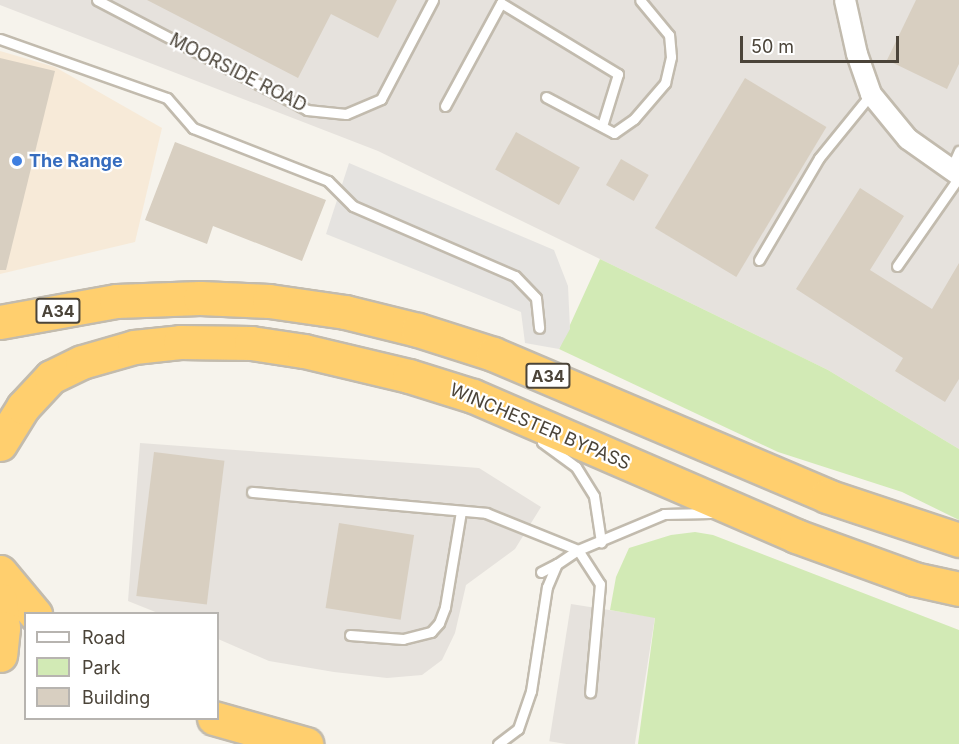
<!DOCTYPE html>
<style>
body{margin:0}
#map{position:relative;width:959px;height:744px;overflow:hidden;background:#f6f3ec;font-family:Inter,sans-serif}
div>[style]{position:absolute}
.commercial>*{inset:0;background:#f7ead8}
.industrial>*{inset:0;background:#e6e2dd;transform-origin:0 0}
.green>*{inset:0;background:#d2eab5}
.parking>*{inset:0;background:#e5e3e0}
.building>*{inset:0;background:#d8cfc1;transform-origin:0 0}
.roads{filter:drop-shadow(2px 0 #c2bbae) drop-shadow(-2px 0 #c2bbae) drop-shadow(0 2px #c2bbae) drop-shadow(0 -2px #c2bbae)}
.lane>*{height:9px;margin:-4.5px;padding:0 4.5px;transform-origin:4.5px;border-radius:4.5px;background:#fff}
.street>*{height:20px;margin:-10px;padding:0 10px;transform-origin:10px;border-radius:10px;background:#fff}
.highway>*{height:33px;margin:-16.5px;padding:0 16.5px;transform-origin:16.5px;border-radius:16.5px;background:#ffcf6e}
.dots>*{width:16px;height:16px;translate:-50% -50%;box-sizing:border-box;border:3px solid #fff;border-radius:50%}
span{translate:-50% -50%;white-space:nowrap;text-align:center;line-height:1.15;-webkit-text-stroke:4.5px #fff;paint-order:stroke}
.shield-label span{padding:2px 4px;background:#fff;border:2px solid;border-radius:4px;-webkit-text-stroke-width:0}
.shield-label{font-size:16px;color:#4b4439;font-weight:700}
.street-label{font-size:18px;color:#4b4439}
.shop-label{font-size:18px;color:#366cbe;font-weight:700}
.left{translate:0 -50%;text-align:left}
.legend{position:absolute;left:24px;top:612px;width:195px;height:108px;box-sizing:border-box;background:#fff;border:2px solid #b7b4b0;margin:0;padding:8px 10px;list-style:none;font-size:18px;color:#4b4439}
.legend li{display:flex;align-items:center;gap:12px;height:30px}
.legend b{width:30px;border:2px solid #b7b4b0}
.scale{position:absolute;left:740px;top:36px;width:159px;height:27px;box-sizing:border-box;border:3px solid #4b4439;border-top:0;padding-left:8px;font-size:18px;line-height:21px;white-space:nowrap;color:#4b4439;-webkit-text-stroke:4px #fff;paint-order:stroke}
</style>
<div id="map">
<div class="commercial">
<i style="clip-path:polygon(0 51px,55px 67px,162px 128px,135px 242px,0 274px)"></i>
</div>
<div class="industrial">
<i style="clip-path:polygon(0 0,959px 0,959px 449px,828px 370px,378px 151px,0 5px)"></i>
<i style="clip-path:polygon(140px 443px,479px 468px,541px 507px,515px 549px,466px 585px,455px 633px,442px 660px,422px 675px,387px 678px,334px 672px,269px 661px,218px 639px,218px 614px,158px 613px,128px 601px)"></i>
<i style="left:571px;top:604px;width:85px;height:139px;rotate:9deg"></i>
</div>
<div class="green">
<i style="clip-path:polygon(600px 259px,828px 370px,959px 449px,959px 520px,902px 492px,778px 452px,559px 349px)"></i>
<i style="clip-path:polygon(695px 532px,713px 535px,959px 630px,959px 744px,638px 744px,655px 618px,610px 610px,616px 577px,629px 548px,671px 535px)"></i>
</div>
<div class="parking">
<i style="clip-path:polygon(349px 163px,554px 250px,568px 286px,570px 329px,559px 349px,525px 343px,521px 312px,326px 234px)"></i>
</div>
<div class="building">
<i style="clip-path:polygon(147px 0,397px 0,378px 38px,331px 14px,298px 78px)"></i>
<i style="clip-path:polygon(916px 0,959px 0,959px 64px,947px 89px,887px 60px)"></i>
<i style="clip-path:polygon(0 58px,55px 71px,6px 270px,0 270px)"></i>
<i style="left:745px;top:78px;width:95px;height:175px;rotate:31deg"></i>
<i style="left:516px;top:132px;width:73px;height:43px;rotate:29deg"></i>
<i style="clip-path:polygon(175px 142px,326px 200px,302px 261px,213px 226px,207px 244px,145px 220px)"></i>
<i style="left:621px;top:159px;width:32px;height:30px;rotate:30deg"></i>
<i style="clip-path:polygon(860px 188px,904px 216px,870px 270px,932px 309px,959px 263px,959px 379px,945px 402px,895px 371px,903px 358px,796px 289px)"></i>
<i style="left:154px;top:452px;width:71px;height:145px;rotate:7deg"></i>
<i style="left:339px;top:523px;width:76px;height:86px;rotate:9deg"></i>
</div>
<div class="roads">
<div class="lane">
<i style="left:97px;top:0;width:237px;rotate:27.6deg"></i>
<i style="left:307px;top:110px;width:39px;rotate:6deg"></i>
<i style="left:346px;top:114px;width:38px;rotate:-23deg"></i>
<i style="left:381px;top:99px;width:112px;rotate:-62.3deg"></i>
<i style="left:0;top:39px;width:177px;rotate:19.5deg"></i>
<i style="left:167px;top:98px;width:40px;rotate:49deg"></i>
<i style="left:193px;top:128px;width:145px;rotate:21.4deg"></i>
<i style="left:328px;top:181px;width:35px;rotate:45deg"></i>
<i style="left:353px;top:206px;width:176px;rotate:23.4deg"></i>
<i style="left:515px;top:276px;width:30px;rotate:46deg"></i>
<i style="left:536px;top:298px;width:30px;rotate:84deg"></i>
<i style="left:546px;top:97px;width:77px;rotate:27.9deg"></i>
<i style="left:614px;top:133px;width:24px;rotate:-35deg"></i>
<i style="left:634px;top:119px;width:48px;rotate:-49.3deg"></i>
<i style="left:665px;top:83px;width:27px;rotate:-77deg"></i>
<i style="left:671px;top:57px;width:22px;rotate:-95deg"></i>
<i style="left:669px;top:35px;width:45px;rotate:-129.6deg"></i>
<i style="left:445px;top:106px;width:117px;rotate:-61.5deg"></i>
<i style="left:501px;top:3px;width:137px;rotate:31.3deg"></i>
<i style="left:618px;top:74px;width:54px;rotate:107.1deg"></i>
<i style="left:950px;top:171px;width:22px;rotate:-66deg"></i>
<i style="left:759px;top:260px;width:118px;rotate:-59.5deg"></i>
<i style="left:819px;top:158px;width:82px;rotate:-50.9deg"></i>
<i style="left:897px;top:266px;width:108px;rotate:-55.1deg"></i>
<i style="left:542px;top:442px;width:42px;rotate:36.3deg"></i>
<i style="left:576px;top:467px;width:34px;rotate:58deg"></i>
<i style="left:594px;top:496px;width:47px;rotate:81.3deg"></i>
<i style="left:252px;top:492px;width:235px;rotate:5.1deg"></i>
<i style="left:486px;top:513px;width:99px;rotate:21.9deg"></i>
<i style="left:578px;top:550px;width:40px;rotate:57.1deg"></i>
<i style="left:600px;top:584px;width:109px;rotate:95.2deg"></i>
<i style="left:541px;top:572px;width:18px;rotate:-27deg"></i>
<i style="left:350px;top:635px;width:53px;rotate:4.3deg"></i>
<i style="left:403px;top:639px;width:29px;rotate:-14deg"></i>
<i style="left:431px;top:632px;width:12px;rotate:-48deg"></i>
<i style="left:439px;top:623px;width:17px;rotate:-69deg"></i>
<i style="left:445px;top:607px;width:97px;rotate:-80.5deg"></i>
<i style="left:498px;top:744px;width:25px;rotate:-37deg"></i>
<i style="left:518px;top:729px;width:40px;rotate:-71.1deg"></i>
<i style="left:531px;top:691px;width:105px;rotate:-81.3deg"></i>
<i style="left:547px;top:587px;width:25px;rotate:-67deg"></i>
<i style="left:557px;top:564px;width:25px;rotate:-34deg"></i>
<i style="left:578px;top:550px;width:93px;rotate:-22.7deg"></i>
<i style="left:664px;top:514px;width:47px;rotate:-1.2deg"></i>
</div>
<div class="street">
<i style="left:845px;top:0;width:55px;rotate:77.5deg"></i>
<i style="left:857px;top:54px;width:42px;rotate:70.7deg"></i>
<i style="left:871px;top:94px;width:58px;rotate:50.6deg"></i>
<i style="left:908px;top:139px;width:62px;rotate:35.2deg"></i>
</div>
<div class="highway">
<i style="left:0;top:322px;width:118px;rotate:-10.3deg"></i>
<i style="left:116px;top:301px;width:84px;rotate:-2deg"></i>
<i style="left:200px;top:298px;width:69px;rotate:2.5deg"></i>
<i style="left:269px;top:301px;width:77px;rotate:8.2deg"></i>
<i style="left:345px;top:312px;width:75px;rotate:13.9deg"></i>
<i style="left:418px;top:330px;width:79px;rotate:17.7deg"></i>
<i style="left:493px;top:354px;width:363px;rotate:23deg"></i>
<i style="left:827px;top:496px;width:139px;rotate:18.4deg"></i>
<i style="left:0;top:444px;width:44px;rotate:-58.1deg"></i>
<i style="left:23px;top:407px;width:41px;rotate:-47deg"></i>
<i style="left:51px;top:377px;width:34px;rotate:-26deg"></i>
<i style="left:82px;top:362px;width:54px;rotate:-16.1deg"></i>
<i style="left:134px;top:347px;width:46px;rotate:-6.2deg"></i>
<i style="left:180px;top:342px;width:71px;rotate:0.8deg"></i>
<i style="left:251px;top:343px;width:54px;rotate:8.6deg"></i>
<i style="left:304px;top:351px;width:108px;rotate:13.4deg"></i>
<i style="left:409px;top:376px;width:67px;rotate:17.4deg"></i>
<i style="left:473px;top:396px;width:352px;rotate:23.4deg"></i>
<i style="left:796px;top:536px;width:126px;rotate:20deg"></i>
<i style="left:914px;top:579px;width:46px;rotate:12.5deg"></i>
<i style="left:0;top:572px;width:55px;rotate:50.2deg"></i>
<i style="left:0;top:600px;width:28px;rotate:84deg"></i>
<i style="left:3px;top:628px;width:27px;rotate:96deg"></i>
<i style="left:214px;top:718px;width:96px;rotate:15.8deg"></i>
</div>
</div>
<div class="dots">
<i style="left:17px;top:161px;background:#3f7fe0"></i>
</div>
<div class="shield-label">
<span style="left:58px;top:311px">A34</span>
<span style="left:548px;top:376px">A34</span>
</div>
<div class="street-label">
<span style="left:238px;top:73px;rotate:27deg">MOORSIDE ROAD</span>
<span style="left:540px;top:427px;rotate:23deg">WINCHESTER BYPASS</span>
</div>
<div class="shop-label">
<span class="left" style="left:29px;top:161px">The Range</span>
</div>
<ul class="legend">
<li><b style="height:8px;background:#fff"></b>Road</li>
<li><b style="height:16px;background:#d2eab5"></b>Park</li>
<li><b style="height:16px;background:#d8cfc1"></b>Building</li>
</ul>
<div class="scale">50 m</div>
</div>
